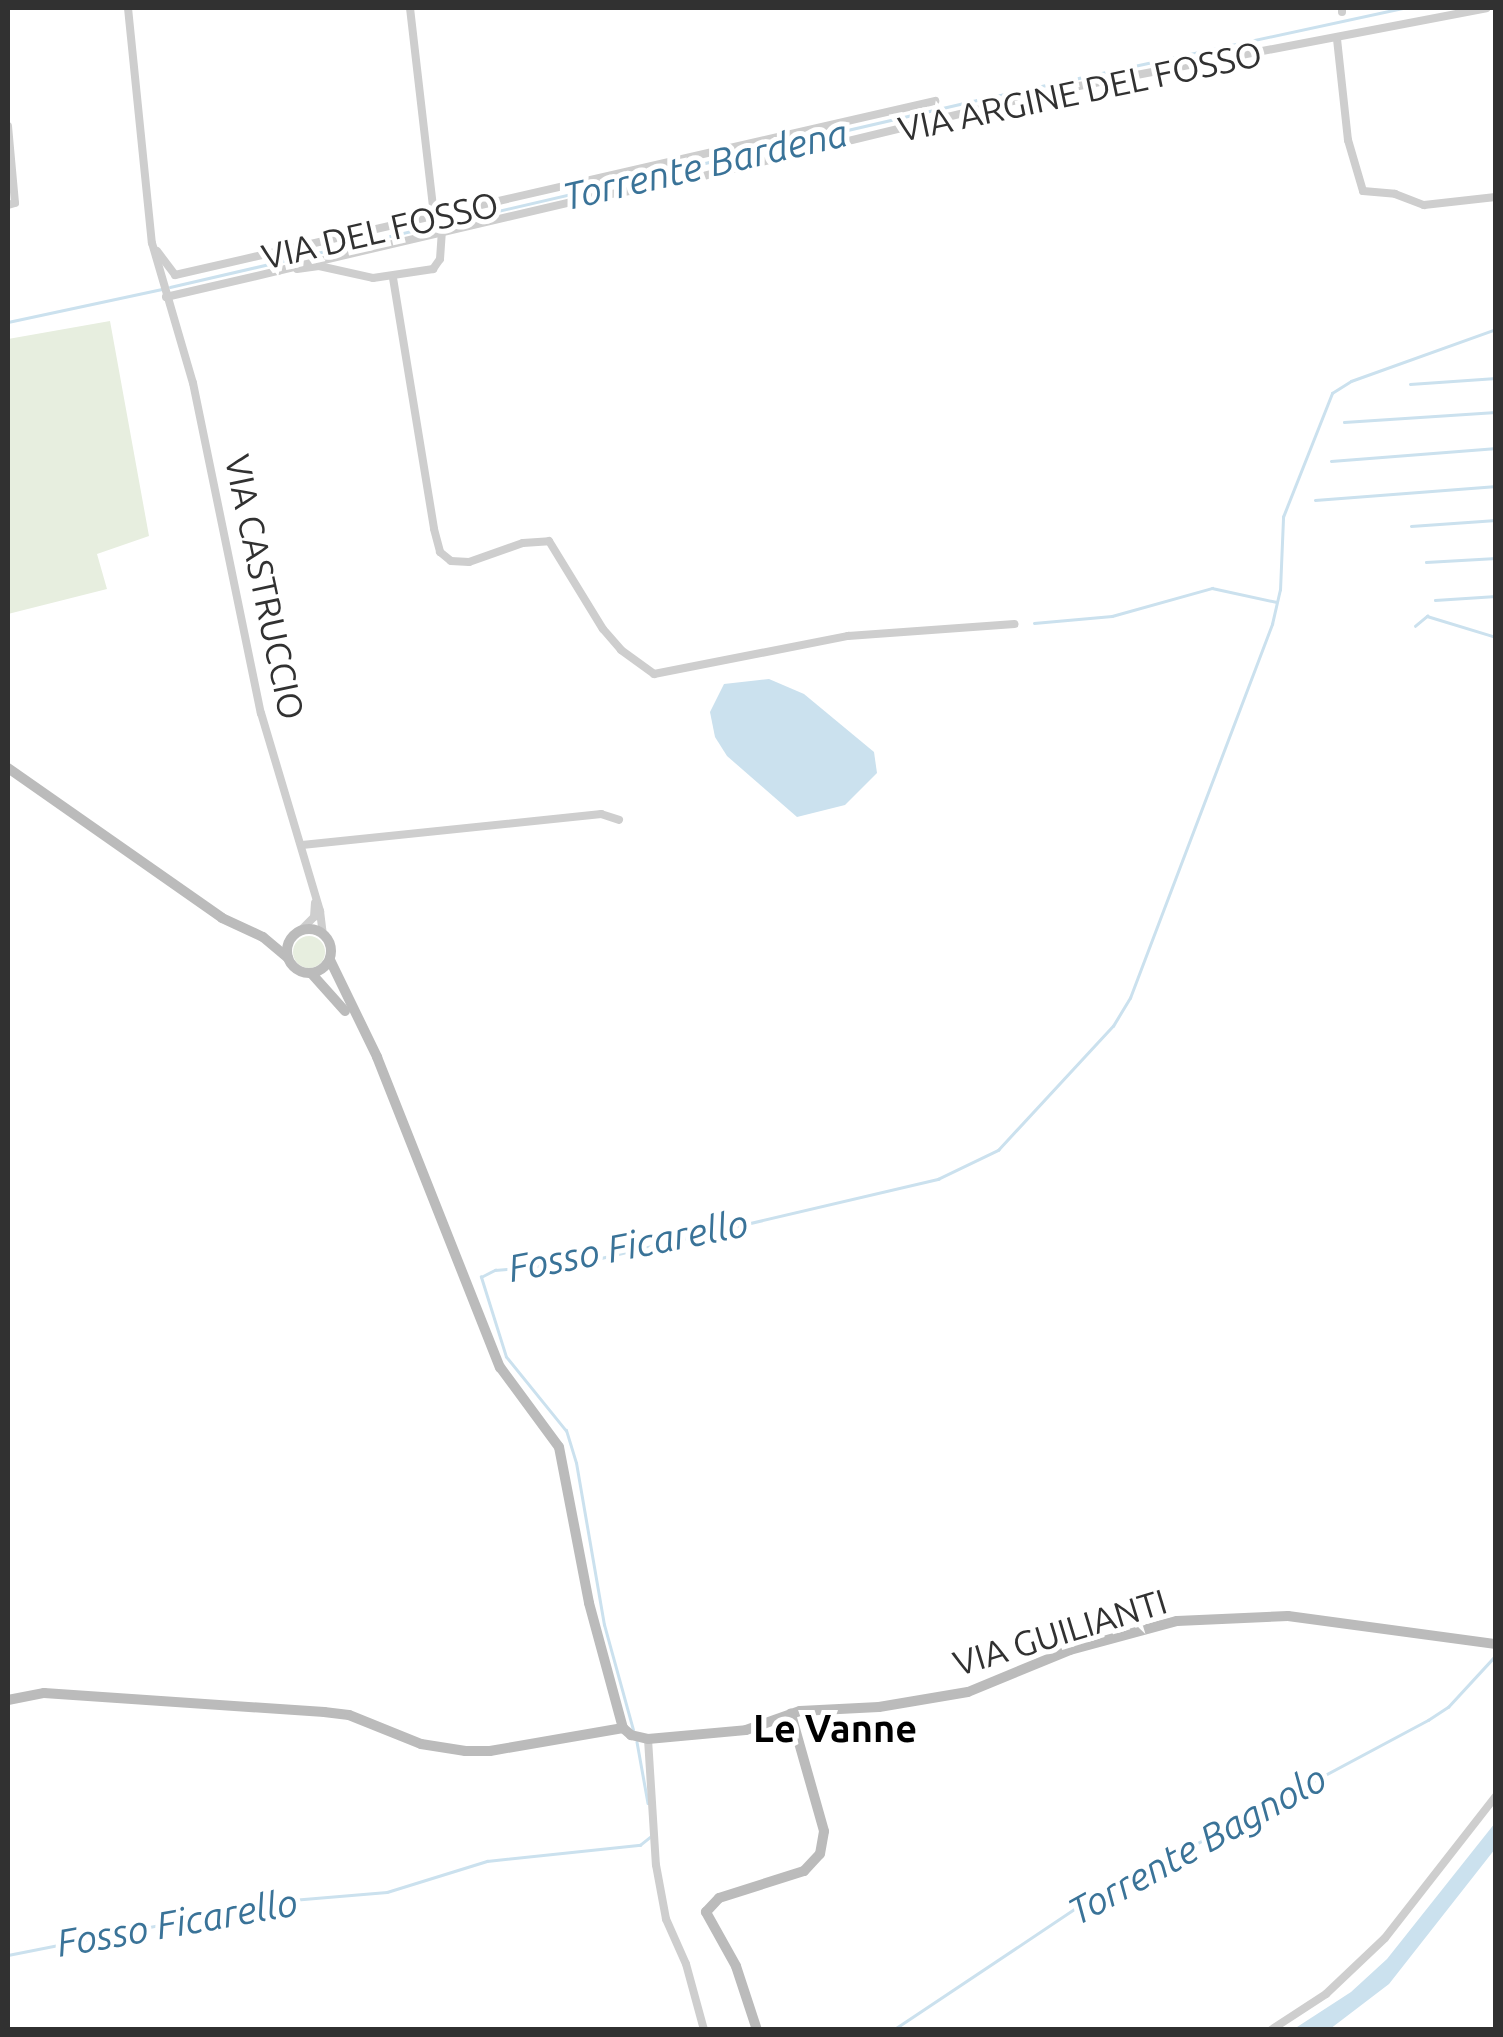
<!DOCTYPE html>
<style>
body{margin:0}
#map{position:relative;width:1503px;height:2037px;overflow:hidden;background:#fff;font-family:Ubuntu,sans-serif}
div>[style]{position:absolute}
.green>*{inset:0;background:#e7eedf}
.round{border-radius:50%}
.water>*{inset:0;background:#cbe1ee}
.stream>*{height:2.5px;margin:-1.25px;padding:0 1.25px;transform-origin:1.25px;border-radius:1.25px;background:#cbe1ee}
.street>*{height:8px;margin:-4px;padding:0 4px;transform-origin:4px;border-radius:4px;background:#cecece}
.secondary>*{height:10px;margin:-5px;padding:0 5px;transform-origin:5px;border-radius:5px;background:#bbb}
.secondary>.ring{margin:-5px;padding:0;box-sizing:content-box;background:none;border:10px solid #bbb;border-radius:50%}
span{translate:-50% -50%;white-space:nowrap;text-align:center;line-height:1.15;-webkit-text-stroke:10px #fff;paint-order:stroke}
.street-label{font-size:35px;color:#313131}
.water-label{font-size:38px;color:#3a7398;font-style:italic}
.neighbourhood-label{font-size:38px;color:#000;font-weight:700}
.frame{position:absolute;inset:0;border:10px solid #313131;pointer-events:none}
</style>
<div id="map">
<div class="green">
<i style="clip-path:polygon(110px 321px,149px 536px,97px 554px,107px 589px,8px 614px,8px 339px)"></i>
<i class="round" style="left:293px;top:936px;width:32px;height:32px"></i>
</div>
<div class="water">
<i style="clip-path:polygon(769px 679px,804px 694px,874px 752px,877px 773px,845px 805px,797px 817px,727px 756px,715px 737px,710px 712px,724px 684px)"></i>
<i style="clip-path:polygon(1495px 1823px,1495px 1849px,1389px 1984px,1330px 2029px,1294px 2029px,1351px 1992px,1387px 1959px)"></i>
</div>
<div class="stream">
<i style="left:170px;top:287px;width:828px;rotate:-13.05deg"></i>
<i style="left:977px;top:100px;width:435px;rotate:-12.2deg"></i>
<i style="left:8px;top:322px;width:157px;rotate:-12.1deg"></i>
<i style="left:1410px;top:384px;width:86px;rotate:-4deg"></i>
<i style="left:1344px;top:422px;width:152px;rotate:-3.8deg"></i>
<i style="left:1331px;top:461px;width:166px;rotate:-4.5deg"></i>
<i style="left:1315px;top:500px;width:182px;rotate:-4.4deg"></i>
<i style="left:1411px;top:526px;width:85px;rotate:-4deg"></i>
<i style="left:1426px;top:562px;width:70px;rotate:-3.3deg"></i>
<i style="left:1435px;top:600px;width:61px;rotate:-3.8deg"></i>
<i style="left:1034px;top:623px;width:78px;rotate:-5.1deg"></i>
<i style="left:1112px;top:616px;width:104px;rotate:-15.6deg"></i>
<i style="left:1212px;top:588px;width:66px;rotate:12.2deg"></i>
<i style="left:1415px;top:626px;width:16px;rotate:-40deg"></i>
<i style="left:1427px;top:616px;width:72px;rotate:16.9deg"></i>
<i style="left:633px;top:1730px;width:109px;rotate:-105.4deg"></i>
<i style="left:604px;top:1625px;width:164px;rotate:-99.8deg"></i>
<i style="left:576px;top:1463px;width:34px;rotate:-107deg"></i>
<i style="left:566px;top:1431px;width:95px;rotate:-129deg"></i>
<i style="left:506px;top:1357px;width:84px;rotate:-107.4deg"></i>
<i style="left:481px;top:1277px;width:16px;rotate:-27deg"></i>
<i style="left:495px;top:1270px;width:89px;rotate:-5.1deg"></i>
<i style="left:584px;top:1262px;width:364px;rotate:-13.2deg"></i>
<i style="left:938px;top:1179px;width:67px;rotate:-25.8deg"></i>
<i style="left:998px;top:1150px;width:169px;rotate:-47.2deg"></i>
<i style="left:1113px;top:1026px;width:33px;rotate:-59deg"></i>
<i style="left:1130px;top:998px;width:400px;rotate:-69.2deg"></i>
<i style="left:1272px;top:624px;width:35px;rotate:-77deg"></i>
<i style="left:1280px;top:590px;width:73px;rotate:-87.6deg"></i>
<i style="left:1283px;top:517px;width:133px;rotate:-68.4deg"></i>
<i style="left:1332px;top:393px;width:22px;rotate:-32deg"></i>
<i style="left:1351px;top:381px;width:154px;rotate:-19.7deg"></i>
<i style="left:637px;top:1742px;width:62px;rotate:79.8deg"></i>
<i style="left:8px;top:1955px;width:277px;rotate:-11.2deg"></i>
<i style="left:280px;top:1901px;width:107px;rotate:-4.8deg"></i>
<i style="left:387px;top:1892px;width:105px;rotate:-17.2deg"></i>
<i style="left:487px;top:1861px;width:154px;rotate:-6deg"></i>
<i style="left:640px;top:1845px;width:14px;rotate:-39deg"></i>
<i style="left:893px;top:2030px;width:220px;rotate:-33.7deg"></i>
<i style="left:1076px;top:1908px;width:399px;rotate:-28.1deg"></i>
<i style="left:1428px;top:1720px;width:24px;rotate:-33deg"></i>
<i style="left:1448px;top:1707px;width:71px;rotate:-47.3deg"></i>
</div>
<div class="street">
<i style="left:128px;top:8px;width:236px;rotate:84.2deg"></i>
<i style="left:152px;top:243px;width:146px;rotate:73.7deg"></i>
<i style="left:193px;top:383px;width:337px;rotate:78.4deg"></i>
<i style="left:261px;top:713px;width:207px;rotate:73.4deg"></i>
<i style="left:320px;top:911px;width:23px;rotate:83deg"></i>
<i style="left:410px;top:8px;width:208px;rotate:83.4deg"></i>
<i style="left:1342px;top:8px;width:4px;rotate:90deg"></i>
<i style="left:1337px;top:39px;width:102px;rotate:83.8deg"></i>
<i style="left:1348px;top:140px;width:53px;rotate:73.6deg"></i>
<i style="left:1363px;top:191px;width:32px;rotate:5deg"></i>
<i style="left:1395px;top:194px;width:31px;rotate:21deg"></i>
<i style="left:1424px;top:205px;width:72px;rotate:-6.3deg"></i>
<i style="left:8px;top:126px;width:77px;rotate:84.8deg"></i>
<i style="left:15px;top:203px;width:7px;rotate:164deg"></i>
<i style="left:157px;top:251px;width:30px;rotate:53deg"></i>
<i style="left:175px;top:275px;width:780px;rotate:-12.9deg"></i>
<i style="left:297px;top:269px;width:22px;rotate:-8deg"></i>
<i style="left:319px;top:266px;width:55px;rotate:12.5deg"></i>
<i style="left:373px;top:278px;width:61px;rotate:-8.5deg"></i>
<i style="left:433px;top:269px;width:12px;rotate:-55deg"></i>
<i style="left:440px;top:259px;width:27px;rotate:-86deg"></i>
<i style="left:277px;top:271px;width:325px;rotate:-13.2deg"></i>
<i style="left:593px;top:197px;width:74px;rotate:-9.3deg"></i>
<i style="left:666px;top:185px;width:403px;rotate:-13.6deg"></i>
<i style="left:1058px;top:90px;width:436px;rotate:-10.8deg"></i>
<i style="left:393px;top:278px;width:254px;rotate:80.7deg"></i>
<i style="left:434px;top:529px;width:24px;rotate:75deg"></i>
<i style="left:440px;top:552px;width:14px;rotate:39deg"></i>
<i style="left:451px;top:561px;width:18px;rotate:3deg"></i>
<i style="left:469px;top:562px;width:57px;rotate:-19.4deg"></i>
<i style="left:523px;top:543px;width:26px;rotate:-4deg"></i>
<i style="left:549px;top:541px;width:103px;rotate:58.5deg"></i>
<i style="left:603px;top:629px;width:28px;rotate:49deg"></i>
<i style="left:621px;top:650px;width:41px;rotate:36deg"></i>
<i style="left:654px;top:674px;width:198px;rotate:-11.1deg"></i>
<i style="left:848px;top:636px;width:167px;rotate:-4.1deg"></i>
<i style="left:166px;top:297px;width:115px;rotate:-13.1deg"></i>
<i style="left:302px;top:845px;width:301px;rotate:-5.9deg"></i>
<i style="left:601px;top:814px;width:19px;rotate:18deg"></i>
<i style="left:301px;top:930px;width:18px;rotate:-45deg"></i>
<i style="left:314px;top:917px;width:14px;rotate:-86deg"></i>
<i style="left:648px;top:1739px;width:126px;rotate:86.4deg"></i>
<i style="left:656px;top:1865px;width:55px;rotate:79.5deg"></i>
<i style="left:666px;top:1919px;width:49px;rotate:66deg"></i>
<i style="left:686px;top:1964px;width:68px;rotate:74.7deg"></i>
<i style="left:1271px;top:2030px;width:66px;rotate:-33.2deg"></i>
<i style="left:1326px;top:1994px;width:81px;rotate:-43.5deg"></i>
<i style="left:1385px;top:1938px;width:180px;rotate:-52deg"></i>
</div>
<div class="secondary">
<i style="left:8px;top:768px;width:261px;rotate:35deg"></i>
<i style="left:222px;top:918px;width:45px;rotate:24.9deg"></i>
<i style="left:263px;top:937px;width:33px;rotate:40deg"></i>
<i class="ring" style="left:287px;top:929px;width:34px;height:34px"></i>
<i style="left:330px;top:960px;width:108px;rotate:64.1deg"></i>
<i style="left:377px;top:1057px;width:334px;rotate:68.4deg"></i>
<i style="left:500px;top:1367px;width:99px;rotate:53.6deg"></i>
<i style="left:559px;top:1447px;width:159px;rotate:79.1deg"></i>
<i style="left:589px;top:1603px;width:130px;rotate:74.8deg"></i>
<i style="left:311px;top:973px;width:51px;rotate:48.2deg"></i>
<i style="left:8px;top:1700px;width:37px;rotate:-11deg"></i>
<i style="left:44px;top:1693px;width:281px;rotate:3.9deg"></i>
<i style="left:324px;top:1712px;width:25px;rotate:7deg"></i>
<i style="left:349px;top:1715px;width:78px;rotate:21.9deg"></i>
<i style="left:421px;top:1744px;width:45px;rotate:9deg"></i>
<i style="left:465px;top:1751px;width:25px"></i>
<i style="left:490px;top:1751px;width:135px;rotate:-9.8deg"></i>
<i style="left:623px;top:1728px;width:11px;rotate:41deg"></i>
<i style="left:631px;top:1735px;width:17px;rotate:13deg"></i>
<i style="left:648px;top:1739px;width:98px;rotate:-5.2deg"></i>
<i style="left:746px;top:1730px;width:57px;rotate:-19.4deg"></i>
<i style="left:800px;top:1711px;width:79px;rotate:-2.9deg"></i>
<i style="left:879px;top:1707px;width:90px;rotate:-9.6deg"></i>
<i style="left:968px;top:1692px;width:110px;rotate:-22.4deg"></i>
<i style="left:1070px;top:1650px;width:111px;rotate:-15.2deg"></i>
<i style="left:1177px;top:1621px;width:111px;rotate:-2.6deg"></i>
<i style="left:1288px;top:1616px;width:210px;rotate:7.7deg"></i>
<i style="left:757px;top:2030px;width:67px;rotate:-108.2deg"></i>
<i style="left:736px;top:1966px;width:62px;rotate:-119.1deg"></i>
<i style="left:706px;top:1912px;width:19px;rotate:-47deg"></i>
<i style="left:719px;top:1898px;width:89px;rotate:-17.6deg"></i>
<i style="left:804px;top:1871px;width:23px;rotate:-47deg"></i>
<i style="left:820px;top:1854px;width:23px;rotate:-80deg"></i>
<i style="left:824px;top:1831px;width:122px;rotate:-105.8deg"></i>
</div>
<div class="street-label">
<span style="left:1080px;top:91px;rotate:-12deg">VIA ARGINE DEL FOSSO</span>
<span style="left:380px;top:230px;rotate:-13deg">VIA DEL FOSSO</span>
<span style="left:265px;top:587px;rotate:78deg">VIA CASTRUCCIO</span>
<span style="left:1060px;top:1632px;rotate:-17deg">VIA GUILIANTI</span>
</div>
<div class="water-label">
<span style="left:705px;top:165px;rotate:-13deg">Torrente Bardena</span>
<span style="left:628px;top:1246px;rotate:-11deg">Fosso Ficarello</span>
<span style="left:1197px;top:1845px;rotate:-29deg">Torrente Bagnolo</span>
<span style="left:177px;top:1923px;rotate:-10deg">Fosso Ficarello</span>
</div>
<div class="neighbourhood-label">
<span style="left:835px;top:1729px">Le Vanne</span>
</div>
<div class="frame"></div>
</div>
